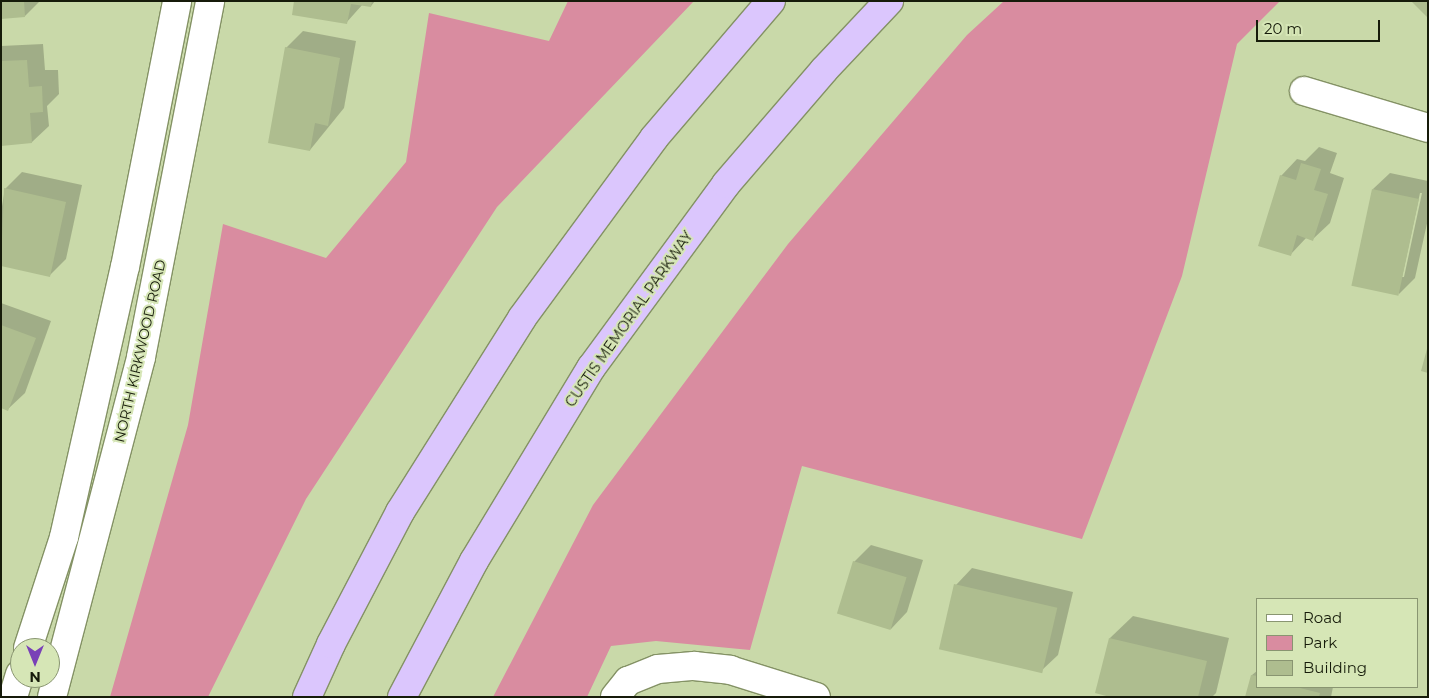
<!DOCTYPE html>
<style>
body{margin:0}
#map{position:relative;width:1429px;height:698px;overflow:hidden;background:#c9d9a9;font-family:Montserrat,sans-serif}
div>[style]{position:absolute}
.green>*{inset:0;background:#d98ca0}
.shadow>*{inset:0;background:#0003}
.building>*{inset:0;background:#aebd8f;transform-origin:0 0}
.roads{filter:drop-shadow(1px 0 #849265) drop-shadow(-1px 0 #849265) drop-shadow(0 1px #849265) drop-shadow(0 -1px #849265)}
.minor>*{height:28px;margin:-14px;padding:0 14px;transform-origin:14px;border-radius:14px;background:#fff}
.secondary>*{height:28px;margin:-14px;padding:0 14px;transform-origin:14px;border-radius:14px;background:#fff}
.motorway>*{height:28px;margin:-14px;padding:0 14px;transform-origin:14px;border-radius:14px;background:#dbc6fd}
span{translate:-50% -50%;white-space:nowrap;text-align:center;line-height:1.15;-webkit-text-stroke:4px #d6e6b6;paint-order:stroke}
.street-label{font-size:14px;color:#161b0a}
.frame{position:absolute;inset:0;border:2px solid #161b0a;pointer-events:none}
.legend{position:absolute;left:1256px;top:598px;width:162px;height:90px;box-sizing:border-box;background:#d6e6b6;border:1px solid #899571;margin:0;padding:6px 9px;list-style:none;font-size:15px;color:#161b0a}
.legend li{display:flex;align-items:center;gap:10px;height:25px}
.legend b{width:25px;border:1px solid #899571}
.north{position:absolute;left:10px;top:638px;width:50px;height:50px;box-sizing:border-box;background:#d6e6b6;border:1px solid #899571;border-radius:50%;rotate:180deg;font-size:14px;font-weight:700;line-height:20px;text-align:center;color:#161b0a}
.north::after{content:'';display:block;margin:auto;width:18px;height:22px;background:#7941b7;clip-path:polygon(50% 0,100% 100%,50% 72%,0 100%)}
.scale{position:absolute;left:1256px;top:20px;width:124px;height:22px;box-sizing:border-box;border:2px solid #161b0a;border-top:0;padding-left:6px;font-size:15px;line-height:18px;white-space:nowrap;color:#161b0a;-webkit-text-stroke:4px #d6e6b6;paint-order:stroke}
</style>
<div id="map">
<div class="green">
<i style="clip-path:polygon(568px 1px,694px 1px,497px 207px,306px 499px,208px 697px,110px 697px,188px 425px,223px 224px,326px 258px,406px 162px,429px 13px,549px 41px)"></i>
<i style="clip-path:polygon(1004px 1px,1280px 1px,1237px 44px,1182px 276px,1082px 539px,802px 466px,750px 650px,656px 641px,611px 646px,587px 697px,493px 697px,593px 505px,788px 244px,967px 35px)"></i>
</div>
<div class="shadow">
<i style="clip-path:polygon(1px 1px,40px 1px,25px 16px)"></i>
<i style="clip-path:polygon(295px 1px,375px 1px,371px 6px,363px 4px,346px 23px)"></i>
<i style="clip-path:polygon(303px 31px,356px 41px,344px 108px,310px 150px,286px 48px)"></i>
<i style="clip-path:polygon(43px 44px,45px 70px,58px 70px,59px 94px,47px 106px,49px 126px,32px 142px,1px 144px,1px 46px)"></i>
<i style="clip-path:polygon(1319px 147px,1337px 153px,1330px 173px,1344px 178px,1330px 223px,1313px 239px,1307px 237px,1291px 254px,1281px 176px,1297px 159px,1305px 161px)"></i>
<i style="clip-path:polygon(22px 172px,82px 185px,66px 259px,49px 276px,1px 265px,1px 212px,5px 189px)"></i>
<i style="clip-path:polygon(evenodd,1390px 173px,1428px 181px,1428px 219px,1415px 278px,1399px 294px,1373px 189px,1390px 173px,1420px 193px,1422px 193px,1404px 277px,1402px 277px,1420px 193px)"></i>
<i style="clip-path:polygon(1px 303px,51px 321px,25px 393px,8px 409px,1px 407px)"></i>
<i style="clip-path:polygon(871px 545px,923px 560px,907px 612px,891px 629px,854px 562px)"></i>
<i style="clip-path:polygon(972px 568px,1073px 592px,1058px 655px,1041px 671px,956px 585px)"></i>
<i style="clip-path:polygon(1133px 616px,1229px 638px,1216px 693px,1212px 697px,1115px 697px,1110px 638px)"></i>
<i style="clip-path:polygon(1258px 670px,1258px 687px,1333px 687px,1331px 697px,1247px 697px,1252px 675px)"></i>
</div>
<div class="building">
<i style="clip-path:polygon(1px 1px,24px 1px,25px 17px,1px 19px)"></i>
<i style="clip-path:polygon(294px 1px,372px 1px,371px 7px,351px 4px,347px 24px,292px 15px)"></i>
<i style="clip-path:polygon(1411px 1px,1428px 1px,1428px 18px)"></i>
<i style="clip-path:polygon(285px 47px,340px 58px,328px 126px,315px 123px,310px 151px,268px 143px)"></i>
<i style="clip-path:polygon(27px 60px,29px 87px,42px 86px,43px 112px,30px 113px,32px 143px,1px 146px,1px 61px)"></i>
<i style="clip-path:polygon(1301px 163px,1321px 169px,1314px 190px,1328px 194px,1313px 241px,1297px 235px,1291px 256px,1258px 246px,1280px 175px,1296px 180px)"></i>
<i style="clip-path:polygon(4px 188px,66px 202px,50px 277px,1px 266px)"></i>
<i style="left:1372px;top:189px;width:48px;height:99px;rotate:12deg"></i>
<i style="clip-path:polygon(1px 325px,36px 338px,8px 411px,1px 408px)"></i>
<i style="clip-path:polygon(1427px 349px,1428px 349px,1428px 373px,1421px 371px)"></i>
<i style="left:853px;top:561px;width:56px;height:55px;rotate:17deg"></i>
<i style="left:954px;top:584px;width:106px;height:67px;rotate:13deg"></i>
<i style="clip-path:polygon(1109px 638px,1207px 661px,1198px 697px,1110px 697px,1095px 693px)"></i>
<i style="clip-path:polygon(1251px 675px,1258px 676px,1258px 687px,1296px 687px,1320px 693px,1319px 697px,1245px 697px)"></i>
</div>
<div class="roads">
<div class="minor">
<i style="left:1304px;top:91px;width:129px;rotate:16.6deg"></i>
<i style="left:615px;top:697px;width:21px;rotate:-51deg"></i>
<i style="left:628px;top:681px;width:32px;rotate:-22deg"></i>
<i style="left:658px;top:669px;width:36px;rotate:-5deg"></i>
<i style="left:694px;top:666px;width:36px;rotate:6deg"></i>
<i style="left:730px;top:670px;width:90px;rotate:17.4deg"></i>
</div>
<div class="secondary">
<i style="left:28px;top:648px;width:117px;rotate:-72deg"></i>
<i style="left:64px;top:537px;width:277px;rotate:-77.3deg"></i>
<i style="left:125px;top:267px;width:271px;rotate:-78.9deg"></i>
<i style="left:13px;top:697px;width:24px;rotate:-73deg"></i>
<i style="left:52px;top:697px;width:351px;rotate:-75.3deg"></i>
<i style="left:141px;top:357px;width:363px;rotate:-79deg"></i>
</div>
<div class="motorway">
<i style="left:307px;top:697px;width:58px;rotate:-65.6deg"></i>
<i style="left:331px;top:644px;width:149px;rotate:-62.4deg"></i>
<i style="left:400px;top:512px;width:229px;rotate:-57.8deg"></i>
<i style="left:522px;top:318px;width:223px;rotate:-53.7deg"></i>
<i style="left:654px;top:138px;width:180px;rotate:-49.5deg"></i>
<i style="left:402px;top:697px;width:154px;rotate:-62.1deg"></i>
<i style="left:474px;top:561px;width:226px;rotate:-58.8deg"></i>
<i style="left:591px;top:368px;width:228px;rotate:-53.7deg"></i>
<i style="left:726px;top:184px;width:150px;rotate:-49.3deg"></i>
<i style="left:824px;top:70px;width:95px;rotate:-46.7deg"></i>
</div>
</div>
<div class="street-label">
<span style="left:629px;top:319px;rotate:-55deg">CUSTIS MEMORIAL PARKWAY</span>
<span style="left:140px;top:351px;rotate:-77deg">NORTH KIRKWOOD ROAD</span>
</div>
<div class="frame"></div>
<ul class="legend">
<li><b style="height:6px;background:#fff"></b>Road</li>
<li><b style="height:14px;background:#d98ca0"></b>Park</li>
<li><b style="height:14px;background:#aebd8f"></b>Building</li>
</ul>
<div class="north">N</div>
<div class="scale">20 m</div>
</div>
